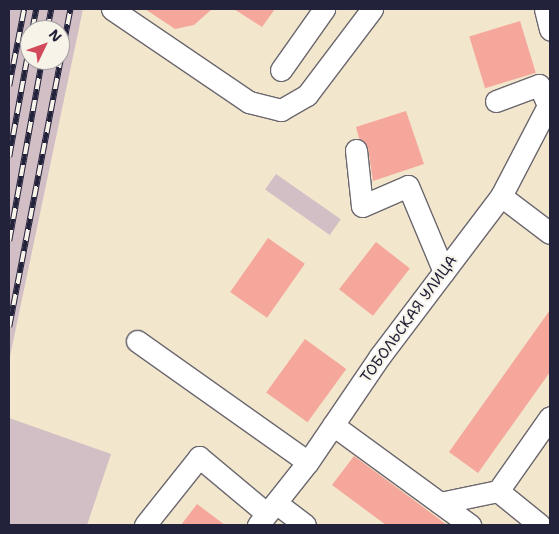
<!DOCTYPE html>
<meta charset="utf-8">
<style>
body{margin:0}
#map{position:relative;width:559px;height:534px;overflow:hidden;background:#f2e6cd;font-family:"Shantell Sans",sans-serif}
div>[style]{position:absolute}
.industrial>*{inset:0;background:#d2bec5;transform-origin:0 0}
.building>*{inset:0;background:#f5a79b;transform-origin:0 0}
.roads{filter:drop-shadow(1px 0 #6b676e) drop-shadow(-1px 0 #6b676e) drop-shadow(0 1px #6b676e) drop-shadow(0 -1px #6b676e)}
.minor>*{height:21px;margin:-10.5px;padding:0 10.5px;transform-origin:10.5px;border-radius:10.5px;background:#fff}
.rail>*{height:5.5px;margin-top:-2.75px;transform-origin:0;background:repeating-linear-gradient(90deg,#f7f3e8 0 11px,#22223b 0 22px);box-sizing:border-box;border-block:1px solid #22223b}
span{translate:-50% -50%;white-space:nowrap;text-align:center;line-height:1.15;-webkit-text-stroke:4px #f7f3e8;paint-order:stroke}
.street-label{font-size:15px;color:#22223b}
.frame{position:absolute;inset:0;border:10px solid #22223b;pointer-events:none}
.north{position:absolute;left:20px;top:20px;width:50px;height:50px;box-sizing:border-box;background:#f7f3e8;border:1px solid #a29fa3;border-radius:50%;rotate:48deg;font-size:14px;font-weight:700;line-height:20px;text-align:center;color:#22223b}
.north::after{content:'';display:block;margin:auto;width:18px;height:22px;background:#d1495b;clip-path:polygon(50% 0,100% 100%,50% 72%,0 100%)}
</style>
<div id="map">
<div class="industrial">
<i style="clip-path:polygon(evenodd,9px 9px,83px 9px,9px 361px,9px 9px,30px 30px,60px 30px,60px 60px,30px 60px,30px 30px)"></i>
<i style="left:276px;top:174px;width:79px;height:19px;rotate:35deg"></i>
<i style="clip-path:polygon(9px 418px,111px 454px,87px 525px,9px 525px)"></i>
</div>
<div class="building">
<i style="clip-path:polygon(145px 9px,212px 9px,194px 25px,175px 29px)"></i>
<i style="clip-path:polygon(234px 9px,275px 9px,262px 27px)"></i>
<i style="left:520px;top:21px;width:54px;height:53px;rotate:73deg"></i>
<i style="clip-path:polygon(406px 111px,424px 164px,373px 181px,368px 148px,359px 138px,356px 127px)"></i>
<i style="left:268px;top:238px;width:45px;height:66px;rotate:35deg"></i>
<i style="left:376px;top:242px;width:43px;height:60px;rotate:38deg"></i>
<i style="clip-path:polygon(550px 310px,550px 372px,478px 473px,449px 452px)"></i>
<i style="left:305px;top:339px;width:51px;height:66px;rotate:36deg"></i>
<i style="clip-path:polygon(354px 456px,415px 501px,447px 525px,386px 525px,332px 485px)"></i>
<i style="clip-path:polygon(197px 504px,225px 525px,181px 525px)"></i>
</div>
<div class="roads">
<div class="minor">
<i style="left:112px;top:9px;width:166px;rotate:34.2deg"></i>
<i style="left:249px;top:102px;width:33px;rotate:14deg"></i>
<i style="left:281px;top:110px;width:30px;rotate:-30deg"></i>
<i style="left:307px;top:95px;width:108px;rotate:-52.9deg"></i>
<i style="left:545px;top:9px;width:21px;rotate:76deg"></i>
<i style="left:281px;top:70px;width:75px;rotate:-54.8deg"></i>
<i style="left:496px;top:101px;width:46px;rotate:-20.4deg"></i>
<i style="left:539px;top:85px;width:22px;rotate:66deg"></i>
<i style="left:356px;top:150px;width:56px;rotate:83.9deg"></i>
<i style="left:362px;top:206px;width:50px;rotate:-23.5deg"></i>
<i style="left:408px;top:186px;width:93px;rotate:67.3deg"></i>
<i style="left:501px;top:196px;width:61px;rotate:37.1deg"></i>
<i style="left:137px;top:341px;width:209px;rotate:35.3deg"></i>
<i style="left:333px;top:425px;width:170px;rotate:36.1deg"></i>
<i style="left:498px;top:491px;width:54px;rotate:39deg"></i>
<i style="left:276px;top:503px;width:36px;rotate:37deg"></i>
<i style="left:440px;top:503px;width:59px;rotate:-11.7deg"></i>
<i style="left:498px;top:491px;width:90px;rotate:-54.9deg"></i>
<i style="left:145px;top:525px;width:87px;rotate:-51.5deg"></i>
<i style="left:199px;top:457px;width:87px;rotate:39.9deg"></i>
<i style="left:258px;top:525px;width:80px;rotate:-51.6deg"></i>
<i style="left:308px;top:462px;width:128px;rotate:-55.8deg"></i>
<i style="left:380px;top:356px;width:201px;rotate:-52.9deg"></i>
<i style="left:501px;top:196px;width:106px;rotate:-62.5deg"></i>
</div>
</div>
<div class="rail">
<i style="left:32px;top:30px;width:21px;rotate:-79deg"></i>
<i style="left:47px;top:30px;width:21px;rotate:-79deg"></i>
<i style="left:9px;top:86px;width:78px;rotate:-79deg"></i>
<i style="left:9px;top:157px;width:118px;rotate:-79.7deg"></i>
<i style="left:9px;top:241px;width:184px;rotate:-79.7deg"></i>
<i style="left:9px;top:327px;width:324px;rotate:-79.1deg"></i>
</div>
<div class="street-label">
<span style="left:409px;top:319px;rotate:-54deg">ТОБОЛЬСКАЯ УЛИЦА</span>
</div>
<div class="frame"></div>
<div class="north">N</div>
</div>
